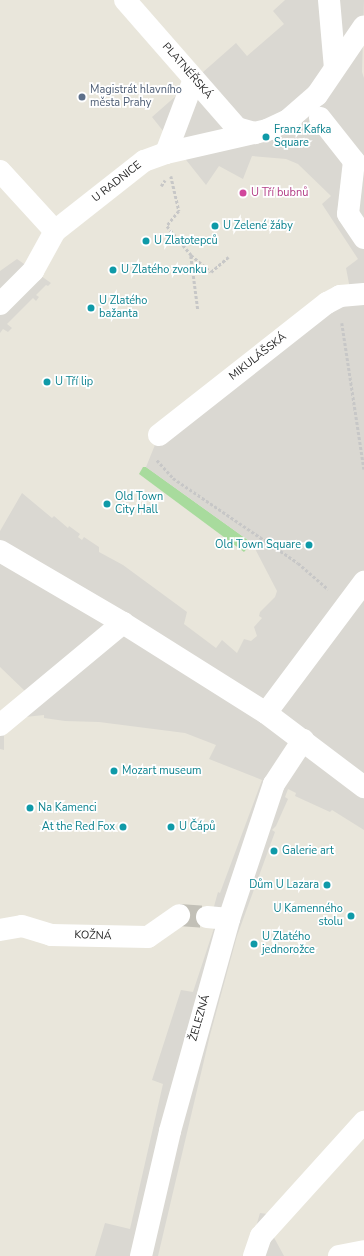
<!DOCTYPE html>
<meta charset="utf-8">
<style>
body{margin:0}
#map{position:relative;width:364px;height:1256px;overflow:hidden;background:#e9e6db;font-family:"Nunito Sans",sans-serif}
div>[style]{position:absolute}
.green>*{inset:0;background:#a8db9d}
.plaza>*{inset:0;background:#dad8d2}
.minor-tunnel>*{height:22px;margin-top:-11px;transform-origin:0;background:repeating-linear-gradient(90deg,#c2c0b7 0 22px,transparent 0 33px)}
.path>*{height:2.5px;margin-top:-1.25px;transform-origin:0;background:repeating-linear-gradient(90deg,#c7c7c7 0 3px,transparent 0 5px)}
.minor>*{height:22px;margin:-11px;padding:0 11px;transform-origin:11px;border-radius:11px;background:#fff}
.dots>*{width:11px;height:11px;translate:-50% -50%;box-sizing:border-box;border:2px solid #fff;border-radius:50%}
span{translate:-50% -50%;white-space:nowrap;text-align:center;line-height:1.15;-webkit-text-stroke:3.5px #fff;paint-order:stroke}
.street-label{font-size:11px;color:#282828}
.service-label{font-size:11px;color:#4e5e75}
.left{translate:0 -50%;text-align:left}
.culture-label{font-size:11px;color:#0d838f}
.right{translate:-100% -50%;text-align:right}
.hotel-label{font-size:11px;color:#b23c85}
</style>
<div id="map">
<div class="green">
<i style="clip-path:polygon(143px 467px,146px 467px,252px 543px,244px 552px,139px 474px)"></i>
</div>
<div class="plaza">
<i style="clip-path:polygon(285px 0,364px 0,362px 72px,364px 78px,364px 830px,332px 810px,330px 812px,295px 796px,296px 793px,288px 789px,285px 797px,288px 799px,276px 826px,272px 830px,275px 832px,237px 936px,210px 1035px,158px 1256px,95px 1256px,105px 1223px,130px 1229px,163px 1084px,152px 1080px,181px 990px,193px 992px,215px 925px,213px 910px,218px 892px,220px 893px,262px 780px,209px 759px,216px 745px,185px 733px,99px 722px,65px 721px,44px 718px,44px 715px,25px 717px,4px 732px,4px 750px,0 749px,0 717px,26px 692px,0 667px,0 531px,22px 493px,52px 518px,54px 516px,68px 528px,69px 526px,80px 534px,78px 537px,82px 540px,84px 537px,99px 547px,99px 552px,123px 565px,187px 612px,184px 624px,216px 648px,222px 640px,237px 653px,244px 639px,251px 641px,257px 636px,254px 627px,262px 618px,259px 616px,260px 612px,275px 597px,277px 591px,252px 543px,146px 467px,159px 435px,351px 294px,346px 268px,358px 259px,322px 204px,331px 196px,298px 164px,286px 159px,252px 156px,243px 179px,219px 166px,206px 185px,152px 117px,236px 43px,247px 56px,284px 24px,273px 11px)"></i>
<i style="clip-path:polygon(17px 259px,51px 283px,48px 286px,46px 285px,36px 295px,39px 297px,36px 301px,33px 298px,7px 324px,12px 328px,8px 332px,3px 329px,0 333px,0 271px)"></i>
<i style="clip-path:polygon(260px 1213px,275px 1215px,271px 1232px,284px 1256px,244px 1256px,250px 1248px)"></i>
</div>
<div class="minor-tunnel">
<i style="left:179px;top:915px;width:28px;rotate:4deg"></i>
</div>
<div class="path">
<i style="left:171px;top:176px;width:36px;rotate:77deg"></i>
<i style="left:179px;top:211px;width:19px;rotate:129deg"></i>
<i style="left:167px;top:226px;width:38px;rotate:50deg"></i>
<i style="left:191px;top:255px;width:26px;rotate:40deg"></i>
<i style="left:211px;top:272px;width:23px;rotate:-41deg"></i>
<i style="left:161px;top:186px;width:7px;rotate:-56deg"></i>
<i style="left:191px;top:256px;width:54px;rotate:82.6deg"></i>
<i style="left:342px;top:323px;width:148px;rotate:81.4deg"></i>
<i style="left:157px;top:460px;width:24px;rotate:48deg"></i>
<i style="left:173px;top:478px;width:151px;rotate:34.2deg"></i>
<i style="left:298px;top:563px;width:40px;rotate:41deg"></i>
</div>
<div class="minor">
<i style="left:125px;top:0;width:170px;rotate:48.8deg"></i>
<i style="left:237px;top:128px;width:19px;rotate:16deg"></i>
<i style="left:329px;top:0;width:68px;rotate:85deg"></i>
<i style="left:320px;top:118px;width:55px;rotate:51.7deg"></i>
<i style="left:354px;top:161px;width:53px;rotate:96.5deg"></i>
<i style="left:348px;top:214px;width:29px;rotate:56deg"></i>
<i style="left:166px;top:153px;width:79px;rotate:-69.3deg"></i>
<i style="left:0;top:171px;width:81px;rotate:47.5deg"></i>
<i style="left:0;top:304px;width:47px;rotate:-45deg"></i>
<i style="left:33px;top:271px;width:46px;rotate:-61.2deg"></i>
<i style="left:55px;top:231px;width:113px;rotate:-38.2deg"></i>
<i style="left:144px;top:161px;width:23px;rotate:-20deg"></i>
<i style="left:166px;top:153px;width:104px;rotate:-12.8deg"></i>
<i style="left:267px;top:130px;width:23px;rotate:-25deg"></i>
<i style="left:288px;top:120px;width:38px;rotate:-41deg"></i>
<i style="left:317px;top:95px;width:83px;rotate:-55.7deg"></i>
<i style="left:159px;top:435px;width:214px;rotate:-38.2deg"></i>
<i style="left:327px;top:303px;width:15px;rotate:-28deg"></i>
<i style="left:340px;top:296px;width:24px;rotate:-5deg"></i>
<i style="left:0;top:551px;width:143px;rotate:30.3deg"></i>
<i style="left:123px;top:623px;width:169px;rotate:32.2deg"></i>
<i style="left:266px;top:713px;width:123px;rotate:37.1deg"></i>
<i style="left:266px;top:713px;width:164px;rotate:-53.2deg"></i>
<i style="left:0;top:725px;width:160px;rotate:-39.7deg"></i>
<i style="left:207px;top:917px;width:22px;rotate:5deg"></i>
<i style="left:0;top:930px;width:22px;rotate:-10deg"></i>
<i style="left:22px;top:926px;width:30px;rotate:17deg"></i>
<i style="left:51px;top:935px;width:97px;rotate:1.2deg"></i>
<i style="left:148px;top:937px;width:38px;rotate:-35deg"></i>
<i style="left:141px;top:1256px;width:128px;rotate:-76.9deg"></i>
<i style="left:170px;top:1131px;width:220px;rotate:-74.4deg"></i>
<i style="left:229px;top:919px;width:142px;rotate:-71.6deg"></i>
<i style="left:274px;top:784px;width:53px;rotate:-56.6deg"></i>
<i style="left:254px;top:1256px;width:21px;rotate:-71deg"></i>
<i style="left:261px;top:1236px;width:154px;rotate:-47.9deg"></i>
<i style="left:339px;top:1256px;width:25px;rotate:-11deg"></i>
</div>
<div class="dots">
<i style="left:82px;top:97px;background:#5c6f8a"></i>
<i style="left:266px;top:137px;background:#0f9aa8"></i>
<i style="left:243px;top:193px;background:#d1479c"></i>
<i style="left:215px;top:226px;background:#0f9aa8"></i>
<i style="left:146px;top:241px;background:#0f9aa8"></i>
<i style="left:113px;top:270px;background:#0f9aa8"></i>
<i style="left:91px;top:308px;background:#0f9aa8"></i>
<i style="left:47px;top:382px;background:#0f9aa8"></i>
<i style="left:107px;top:504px;background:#0f9aa8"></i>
<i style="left:309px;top:545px;background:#0f9aa8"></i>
<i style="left:114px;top:771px;background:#0f9aa8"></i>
<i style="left:30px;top:808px;background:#0f9aa8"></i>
<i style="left:123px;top:827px;background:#0f9aa8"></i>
<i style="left:171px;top:827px;background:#0f9aa8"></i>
<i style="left:274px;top:851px;background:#0f9aa8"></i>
<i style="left:327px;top:885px;background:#0f9aa8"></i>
<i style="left:351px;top:916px;background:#0f9aa8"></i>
<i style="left:254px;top:944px;background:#0f9aa8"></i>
</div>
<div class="street-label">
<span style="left:187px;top:71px;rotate:49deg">PLATNÉŘSKÁ</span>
<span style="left:117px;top:182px;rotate:-38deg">U RADNICE</span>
<span style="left:258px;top:357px;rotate:-38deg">MIKULÁŠSKÁ</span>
<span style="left:93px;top:936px;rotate:2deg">KOŽNÁ</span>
<span style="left:200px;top:1018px;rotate:-74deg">ŽELEZNÁ</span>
</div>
<div class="service-label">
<span class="left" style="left:90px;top:97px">Magistrát hlavního<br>města Prahy</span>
</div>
<div class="culture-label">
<span class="left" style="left:274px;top:137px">Franz Kafka<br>Square</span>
<span class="left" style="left:223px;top:226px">U Zelené žáby</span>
<span class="left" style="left:154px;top:241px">U Zlatotepců</span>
<span class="left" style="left:121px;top:270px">U Zlatého zvonku</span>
<span class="left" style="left:99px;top:308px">U Zlatého<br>bažanta</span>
<span class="left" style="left:55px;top:382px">U Tří lip</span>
<span class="left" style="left:115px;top:504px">Old Town<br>City Hall</span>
<span class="right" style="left:301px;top:545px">Old Town Square</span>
<span class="left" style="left:122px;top:771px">Mozart museum</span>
<span class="left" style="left:38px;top:808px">Na Kamenci</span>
<span class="right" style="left:115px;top:827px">At the Red Fox</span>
<span class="left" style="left:179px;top:827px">U Čápů</span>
<span class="left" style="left:282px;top:851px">Galerie art</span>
<span class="right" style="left:319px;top:885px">Dům U Lazara</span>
<span class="right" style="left:343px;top:916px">U Kamenného<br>stolu</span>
<span class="left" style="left:262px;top:944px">U Zlatého<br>jednorožce</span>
</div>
<div class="hotel-label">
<span class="left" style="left:251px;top:193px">U Tří bubnů</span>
</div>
</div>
